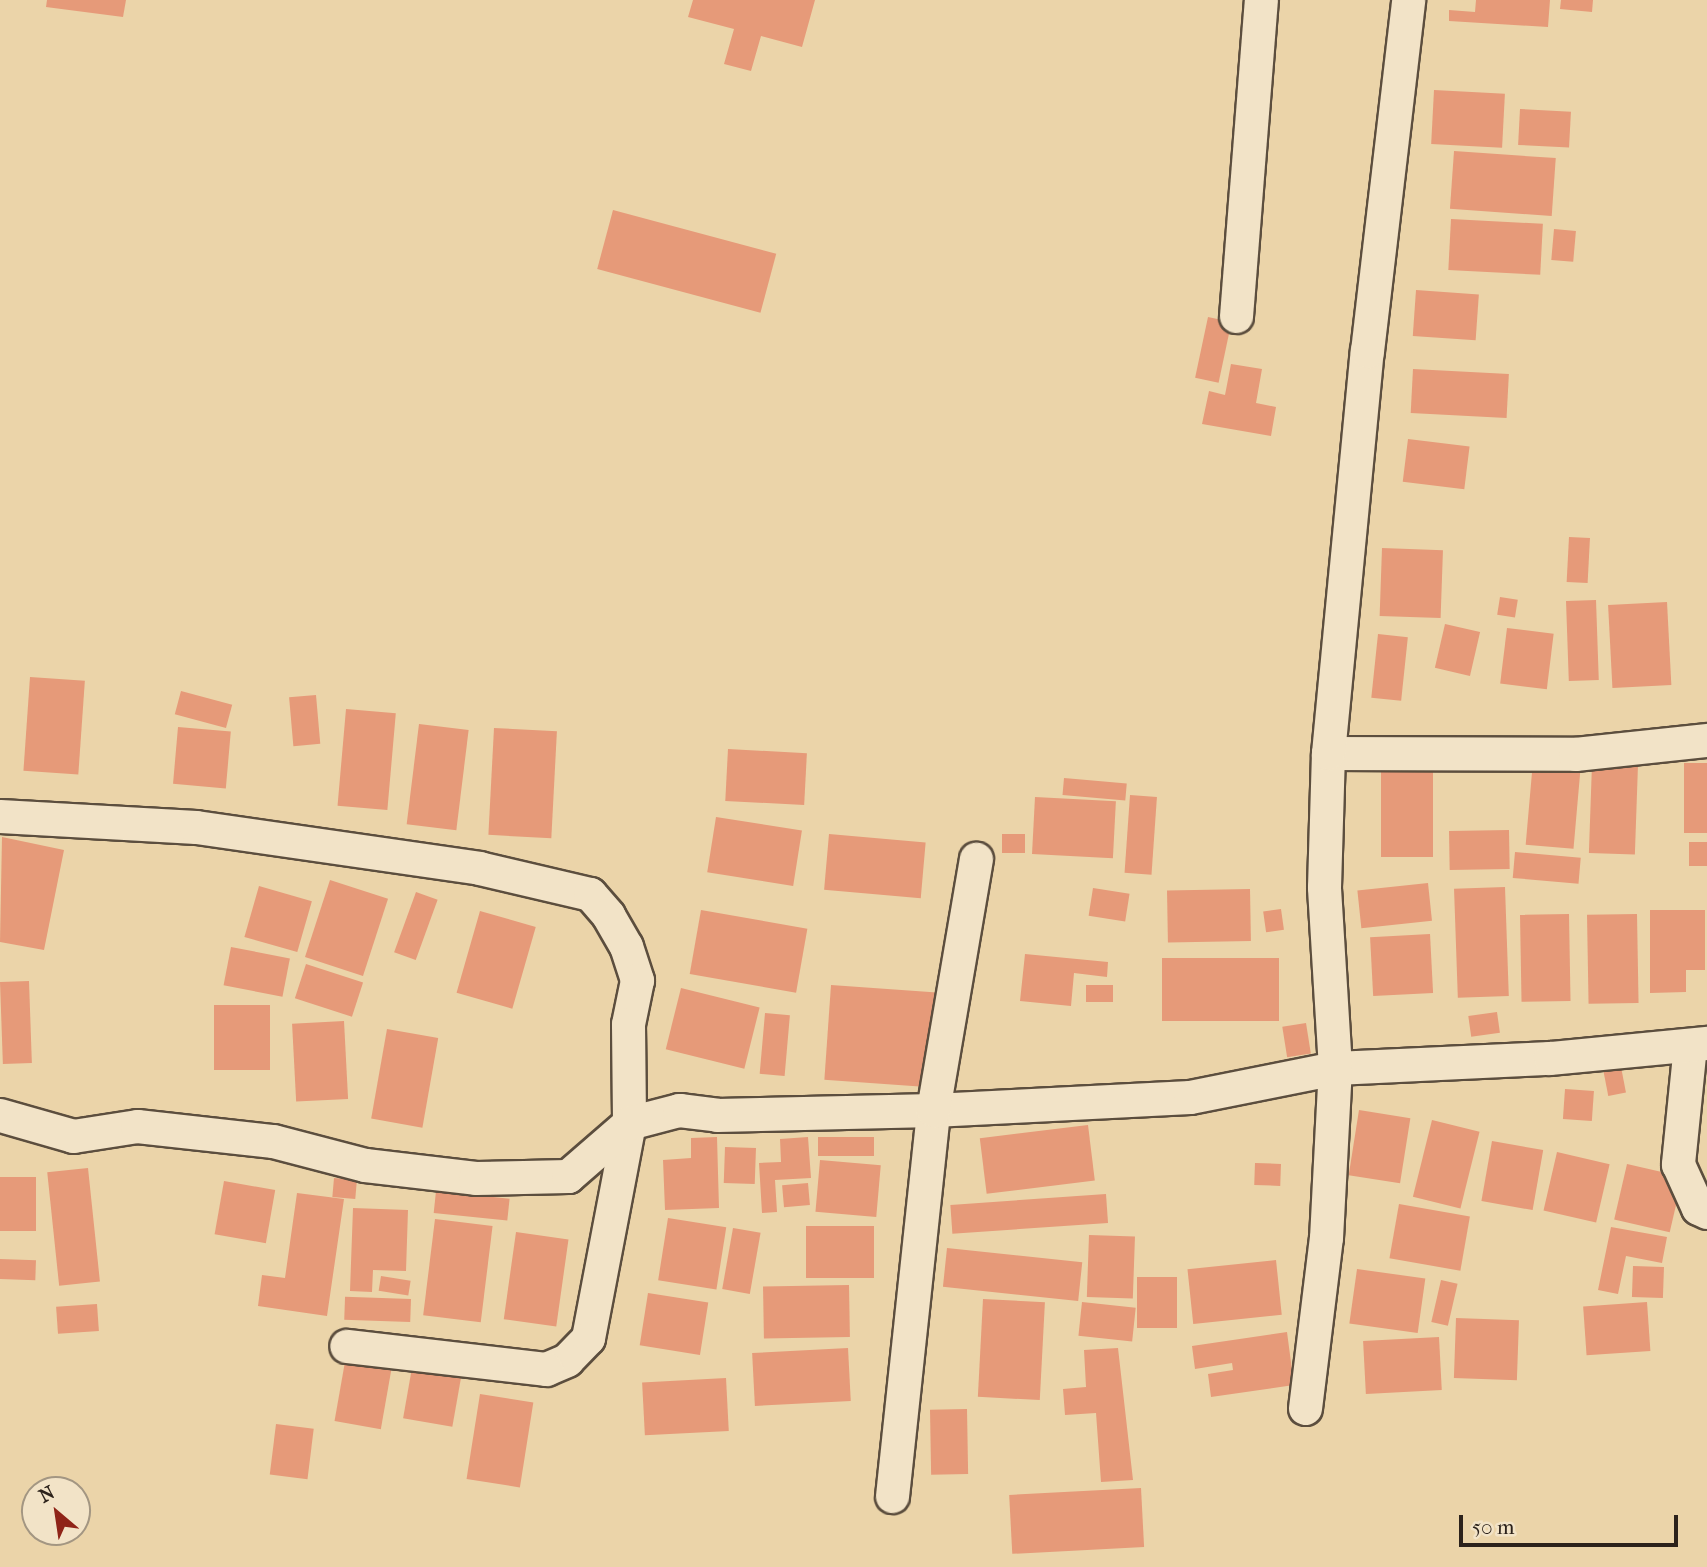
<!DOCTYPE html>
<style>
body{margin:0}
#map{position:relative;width:1707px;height:1567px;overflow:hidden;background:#ebd4a9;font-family:"IM FELL French Canon",serif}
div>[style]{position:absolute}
.building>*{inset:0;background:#e69a79;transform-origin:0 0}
.roads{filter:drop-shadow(2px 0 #5c4e3e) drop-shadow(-2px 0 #5c4e3e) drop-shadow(0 2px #5c4e3e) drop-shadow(0 -2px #5c4e3e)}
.minor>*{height:33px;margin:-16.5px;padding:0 16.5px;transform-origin:16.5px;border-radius:16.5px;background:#f2e3c7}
span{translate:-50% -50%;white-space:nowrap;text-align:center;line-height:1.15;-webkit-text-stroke:5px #f2e3c7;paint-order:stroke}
.north{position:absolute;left:21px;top:1476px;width:70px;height:70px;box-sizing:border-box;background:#f2e3c7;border:2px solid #a39682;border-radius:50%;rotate:331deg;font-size:19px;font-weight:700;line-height:28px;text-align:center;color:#2c221b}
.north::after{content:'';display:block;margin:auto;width:24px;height:32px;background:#8f2418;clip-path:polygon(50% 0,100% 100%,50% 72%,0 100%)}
.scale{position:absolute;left:1459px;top:1515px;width:219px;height:32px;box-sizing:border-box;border:4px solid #2c221b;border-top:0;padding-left:9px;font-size:21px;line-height:24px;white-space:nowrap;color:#2c221b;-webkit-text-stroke:5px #f2e3c7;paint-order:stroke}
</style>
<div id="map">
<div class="building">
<i style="clip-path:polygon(47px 0,126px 0,123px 17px,46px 7px)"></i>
<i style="clip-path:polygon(693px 0,815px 0,802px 47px,761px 36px,751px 71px,724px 64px,734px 29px,688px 17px)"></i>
<i style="clip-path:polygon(1476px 0,1550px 0,1548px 27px,1449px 21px,1449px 10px,1475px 12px)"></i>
<i style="clip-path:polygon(1561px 0,1593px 0,1592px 12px,1560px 9px)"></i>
<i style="left:1434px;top:90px;width:71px;height:54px;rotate:3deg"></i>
<i style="left:1520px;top:109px;width:51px;height:36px;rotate:3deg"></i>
<i style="left:1454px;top:151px;width:102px;height:58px;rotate:4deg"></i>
<i style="left:613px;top:210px;width:169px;height:61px;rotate:15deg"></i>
<i style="left:1451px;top:219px;width:92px;height:51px;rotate:3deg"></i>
<i style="left:1554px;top:229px;width:22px;height:31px;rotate:5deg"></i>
<i style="left:1416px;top:290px;width:63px;height:46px;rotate:4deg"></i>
<i style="left:1208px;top:317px;width:24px;height:62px;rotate:12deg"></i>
<i style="clip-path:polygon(1231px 364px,1262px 369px,1256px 403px,1276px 407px,1271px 436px,1202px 424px,1209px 391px,1225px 395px)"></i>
<i style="left:1413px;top:369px;width:96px;height:44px;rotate:3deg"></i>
<i style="left:1408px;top:439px;width:62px;height:43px;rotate:7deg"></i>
<i style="left:1569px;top:537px;width:21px;height:45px;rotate:3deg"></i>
<i style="left:1382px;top:548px;width:61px;height:68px;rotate:2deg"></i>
<i style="left:1500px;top:597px;width:18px;height:18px;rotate:9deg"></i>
<i style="left:1596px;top:600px;width:80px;height:30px;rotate:88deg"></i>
<i style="left:1667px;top:602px;width:83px;height:59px;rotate:87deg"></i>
<i style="left:1445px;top:624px;width:36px;height:45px;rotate:13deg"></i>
<i style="left:1507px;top:628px;width:47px;height:56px;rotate:7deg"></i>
<i style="left:1378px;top:634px;width:30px;height:64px;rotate:6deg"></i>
<i style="left:30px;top:677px;width:55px;height:94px;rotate:4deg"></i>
<i style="left:181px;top:691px;width:53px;height:24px;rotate:15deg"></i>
<i style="left:316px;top:695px;width:49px;height:27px;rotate:85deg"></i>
<i style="left:346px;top:709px;width:50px;height:97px;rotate:5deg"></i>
<i style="left:419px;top:724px;width:50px;height:101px;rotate:7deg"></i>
<i style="left:178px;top:727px;width:53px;height:57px;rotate:5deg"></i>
<i style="left:494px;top:728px;width:63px;height:107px;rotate:3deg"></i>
<i style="left:728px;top:749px;width:79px;height:52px;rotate:3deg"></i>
<i style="left:1533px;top:761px;width:48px;height:84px;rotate:5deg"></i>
<i style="left:1684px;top:763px;width:23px;height:70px"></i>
<i style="left:1592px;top:764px;width:46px;height:89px;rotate:2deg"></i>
<i style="left:1381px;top:766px;width:52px;height:91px"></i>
<i style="left:1064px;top:778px;width:63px;height:17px;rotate:5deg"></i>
<i style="left:1130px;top:795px;width:27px;height:78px;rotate:4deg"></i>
<i style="left:1035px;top:797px;width:81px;height:57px;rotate:3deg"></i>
<i style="left:716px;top:817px;width:87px;height:56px;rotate:9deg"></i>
<i style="left:1509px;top:830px;width:39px;height:60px;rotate:89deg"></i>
<i style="left:829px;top:834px;width:97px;height:56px;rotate:5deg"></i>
<i style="left:1002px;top:834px;width:23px;height:19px"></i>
<i style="clip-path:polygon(2px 837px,64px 850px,44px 950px,0 942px)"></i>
<i style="left:1689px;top:842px;width:18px;height:24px"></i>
<i style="left:1515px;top:852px;width:66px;height:26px;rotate:5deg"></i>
<i style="left:330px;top:880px;width:61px;height:81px;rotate:18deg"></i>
<i style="left:1428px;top:883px;width:38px;height:71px;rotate:84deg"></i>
<i style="left:259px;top:886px;width:55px;height:53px;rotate:16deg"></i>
<i style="left:1505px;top:887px;width:109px;height:51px;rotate:88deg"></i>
<i style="left:1093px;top:888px;width:37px;height:28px;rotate:9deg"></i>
<i style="left:1250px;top:889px;width:52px;height:83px;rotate:89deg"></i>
<i style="left:416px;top:892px;width:23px;height:64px;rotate:20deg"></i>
<i style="left:1281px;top:909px;width:21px;height:18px;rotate:82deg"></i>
<i style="left:701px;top:910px;width:108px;height:65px;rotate:10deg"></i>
<i style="clip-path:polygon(1650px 910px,1705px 910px,1705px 970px,1686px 970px,1686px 992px,1650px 993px)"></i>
<i style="left:480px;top:911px;width:58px;height:85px;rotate:16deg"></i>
<i style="left:1569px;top:914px;width:87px;height:49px;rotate:89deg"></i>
<i style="left:1637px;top:914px;width:89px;height:50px;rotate:89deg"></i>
<i style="left:1430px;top:934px;width:59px;height:60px;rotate:87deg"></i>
<i style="left:231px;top:947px;width:60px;height:39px;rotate:11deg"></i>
<i style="clip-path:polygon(1025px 954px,1108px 962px,1107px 977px,1074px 973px,1071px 1006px,1020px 1001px)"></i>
<i style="left:1162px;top:958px;width:117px;height:63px"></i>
<i style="left:306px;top:964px;width:60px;height:36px;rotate:18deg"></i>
<i style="left:29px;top:981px;width:82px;height:29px;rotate:88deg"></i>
<i style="left:831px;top:985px;width:106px;height:95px;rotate:4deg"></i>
<i style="left:1086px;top:985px;width:27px;height:17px"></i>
<i style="left:681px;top:988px;width:81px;height:63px;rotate:14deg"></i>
<i style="left:270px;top:1005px;width:65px;height:56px;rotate:90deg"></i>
<i style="left:1497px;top:1012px;width:21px;height:29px;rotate:82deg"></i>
<i style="left:765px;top:1013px;width:25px;height:61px;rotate:5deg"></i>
<i style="left:344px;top:1021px;width:78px;height:52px;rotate:87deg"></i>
<i style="left:1306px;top:1023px;width:31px;height:24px;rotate:81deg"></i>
<i style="left:387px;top:1029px;width:52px;height:91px;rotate:10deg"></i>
<i style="left:1621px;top:1067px;width:26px;height:18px;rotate:79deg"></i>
<i style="left:1565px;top:1089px;width:29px;height:30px;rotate:4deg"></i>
<i style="left:1359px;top:1110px;width:52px;height:66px;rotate:9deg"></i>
<i style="left:1432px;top:1120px;width:49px;height:79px;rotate:14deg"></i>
<i style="left:1088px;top:1125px;width:56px;height:109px;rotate:83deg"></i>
<i style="clip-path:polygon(717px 1137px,719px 1208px,665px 1210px,663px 1160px,691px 1158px,691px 1138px)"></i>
<i style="clip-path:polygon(808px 1137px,811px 1178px,775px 1180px,777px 1212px,762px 1213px,759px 1163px,781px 1162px,780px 1139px)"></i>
<i style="left:818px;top:1137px;width:56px;height:19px"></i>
<i style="left:1492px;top:1141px;width:52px;height:61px;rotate:10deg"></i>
<i style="left:725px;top:1147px;width:31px;height:36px;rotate:2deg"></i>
<i style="left:1557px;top:1152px;width:54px;height:60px;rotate:13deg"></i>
<i style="left:820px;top:1160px;width:61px;height:52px;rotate:5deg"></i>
<i style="left:1255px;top:1163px;width:26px;height:22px;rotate:2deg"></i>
<i style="left:1627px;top:1164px;width:57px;height:57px;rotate:13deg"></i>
<i style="left:88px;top:1168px;width:114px;height:41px;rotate:84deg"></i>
<i style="left:0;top:1177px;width:36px;height:54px"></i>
<i style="left:334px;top:1178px;width:23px;height:19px;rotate:5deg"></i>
<i style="left:224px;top:1181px;width:52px;height:54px;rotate:10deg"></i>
<i style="left:808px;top:1183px;width:22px;height:26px;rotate:85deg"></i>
<i style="left:436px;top:1191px;width:74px;height:22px;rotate:6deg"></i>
<i style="clip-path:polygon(297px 1193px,344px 1199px,327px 1316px,258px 1306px,262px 1275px,285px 1278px)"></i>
<i style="left:1106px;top:1194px;width:29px;height:156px;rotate:86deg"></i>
<i style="left:1399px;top:1204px;width:72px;height:55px;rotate:10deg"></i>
<i style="clip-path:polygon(353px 1208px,408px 1210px,406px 1271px,373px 1270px,372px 1292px,350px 1291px)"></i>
<i style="left:668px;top:1218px;width:59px;height:63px;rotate:9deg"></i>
<i style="left:435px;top:1219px;width:58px;height:97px;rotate:7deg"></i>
<i style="left:874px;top:1226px;width:52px;height:68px;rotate:90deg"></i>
<i style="clip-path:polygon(1611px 1227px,1667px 1237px,1662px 1263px,1626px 1256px,1618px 1294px,1598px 1290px)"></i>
<i style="left:733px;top:1228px;width:28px;height:62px;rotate:10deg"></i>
<i style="left:516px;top:1232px;width:53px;height:88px;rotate:8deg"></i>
<i style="left:1089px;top:1235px;width:46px;height:62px;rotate:2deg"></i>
<i style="left:947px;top:1248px;width:136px;height:39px;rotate:6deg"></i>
<i style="left:0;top:1259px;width:36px;height:20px;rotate:2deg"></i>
<i style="left:1276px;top:1260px;width:55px;height:89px;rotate:84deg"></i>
<i style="left:1633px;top:1266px;width:31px;height:31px;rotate:2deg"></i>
<i style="left:1357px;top:1269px;width:69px;height:55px;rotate:8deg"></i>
<i style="left:381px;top:1276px;width:30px;height:15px;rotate:9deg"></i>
<i style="left:1177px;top:1277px;width:51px;height:40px;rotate:90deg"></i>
<i style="left:1441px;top:1280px;width:17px;height:43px;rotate:13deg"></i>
<i style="left:849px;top:1285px;width:52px;height:86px;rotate:89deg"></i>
<i style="left:648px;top:1293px;width:61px;height:53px;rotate:9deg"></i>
<i style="left:411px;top:1299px;width:23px;height:66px;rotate:92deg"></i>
<i style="left:983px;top:1299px;width:62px;height:98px;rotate:3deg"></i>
<i style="left:1082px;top:1302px;width:54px;height:34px;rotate:6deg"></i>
<i style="left:1647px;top:1302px;width:49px;height:64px;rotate:86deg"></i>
<i style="left:97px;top:1304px;width:27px;height:41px;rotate:86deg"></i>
<i style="left:1456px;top:1318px;width:63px;height:60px;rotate:2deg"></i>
<i style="clip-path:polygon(1287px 1332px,1294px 1385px,1211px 1397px,1208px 1374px,1233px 1370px,1232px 1363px,1195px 1369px,1192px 1346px)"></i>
<i style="left:1439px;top:1337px;width:53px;height:76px;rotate:87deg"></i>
<i style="left:848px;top:1348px;width:53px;height:96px;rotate:87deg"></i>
<i style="clip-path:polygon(1118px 1348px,1133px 1480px,1101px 1482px,1096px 1413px,1065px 1415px,1063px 1389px,1086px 1387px,1084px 1350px)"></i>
<i style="left:346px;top:1356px;width:47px;height:66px;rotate:10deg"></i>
<i style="left:413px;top:1362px;width:50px;height:57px;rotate:10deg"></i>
<i style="left:726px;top:1378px;width:53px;height:84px;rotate:87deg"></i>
<i style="left:480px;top:1394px;width:54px;height:86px;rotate:9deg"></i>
<i style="left:967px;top:1409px;width:65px;height:37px;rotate:89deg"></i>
<i style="left:276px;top:1424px;width:38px;height:51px;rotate:7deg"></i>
<i style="left:1141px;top:1488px;width:59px;height:132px;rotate:87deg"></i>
</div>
<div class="roads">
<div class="minor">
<i style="left:1236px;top:316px;width:317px;rotate:-85.5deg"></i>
<i style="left:1328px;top:753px;width:247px;rotate:0.2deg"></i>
<i style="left:1575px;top:754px;width:133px;rotate:-6.1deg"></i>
<i style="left:0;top:816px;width:196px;rotate:3.2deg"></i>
<i style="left:196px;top:827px;width:286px;rotate:8.2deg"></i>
<i style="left:479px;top:868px;width:114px;rotate:13.2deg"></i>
<i style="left:590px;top:894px;width:28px;rotate:49deg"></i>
<i style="left:608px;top:915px;width:36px;rotate:60deg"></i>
<i style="left:626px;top:946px;width:36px;rotate:72deg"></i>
<i style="left:637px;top:980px;width:45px;rotate:101.6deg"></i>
<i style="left:628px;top:1024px;width:99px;rotate:89.4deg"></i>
<i style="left:629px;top:1123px;width:219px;rotate:100.8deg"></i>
<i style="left:588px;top:1338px;width:30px;rotate:134deg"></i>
<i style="left:567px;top:1360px;width:23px;rotate:157deg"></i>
<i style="left:546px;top:1369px;width:201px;rotate:-173.4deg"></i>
<i style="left:1690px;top:1045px;width:120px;rotate:95.8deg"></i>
<i style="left:1678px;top:1164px;width:48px;rotate:65.6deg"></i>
<i style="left:1698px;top:1208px;width:10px;rotate:24deg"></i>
<i style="left:0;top:1115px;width:76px;rotate:16deg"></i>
<i style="left:73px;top:1136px;width:65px;rotate:-8.9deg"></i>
<i style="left:137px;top:1126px;width:137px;rotate:6.3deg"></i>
<i style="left:273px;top:1141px;width:95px;rotate:14.6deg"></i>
<i style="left:365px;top:1165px;width:111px;rotate:6.7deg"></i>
<i style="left:475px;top:1178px;width:93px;rotate:-1.2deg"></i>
<i style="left:568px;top:1176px;width:81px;rotate:-41deg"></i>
<i style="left:629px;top:1123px;width:52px;rotate:-14.6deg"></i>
<i style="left:679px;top:1110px;width:38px;rotate:7deg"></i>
<i style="left:717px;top:1115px;width:216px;rotate:-1.3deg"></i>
<i style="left:933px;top:1110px;width:257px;rotate:-2.9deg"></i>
<i style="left:1190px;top:1097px;width:148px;rotate:-11.3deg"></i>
<i style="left:1335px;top:1068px;width:215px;rotate:-2.7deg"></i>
<i style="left:1550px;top:1058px;width:158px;rotate:-5.5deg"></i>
<i style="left:1305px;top:1408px;width:171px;rotate:-83deg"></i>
<i style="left:1326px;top:1238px;width:170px;rotate:-87deg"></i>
<i style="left:1335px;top:1068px;width:181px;rotate:-93.5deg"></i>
<i style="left:1324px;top:887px;width:134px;rotate:-88.3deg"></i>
<i style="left:1328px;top:753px;width:404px;rotate:-84.5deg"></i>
<i style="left:1367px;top:351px;width:353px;rotate:-83.3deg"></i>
<i style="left:892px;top:1496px;width:388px;rotate:-83.9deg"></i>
<i style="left:933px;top:1110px;width:255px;rotate:-80.3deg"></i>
</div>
</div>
<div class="north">N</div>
<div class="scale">50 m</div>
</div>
